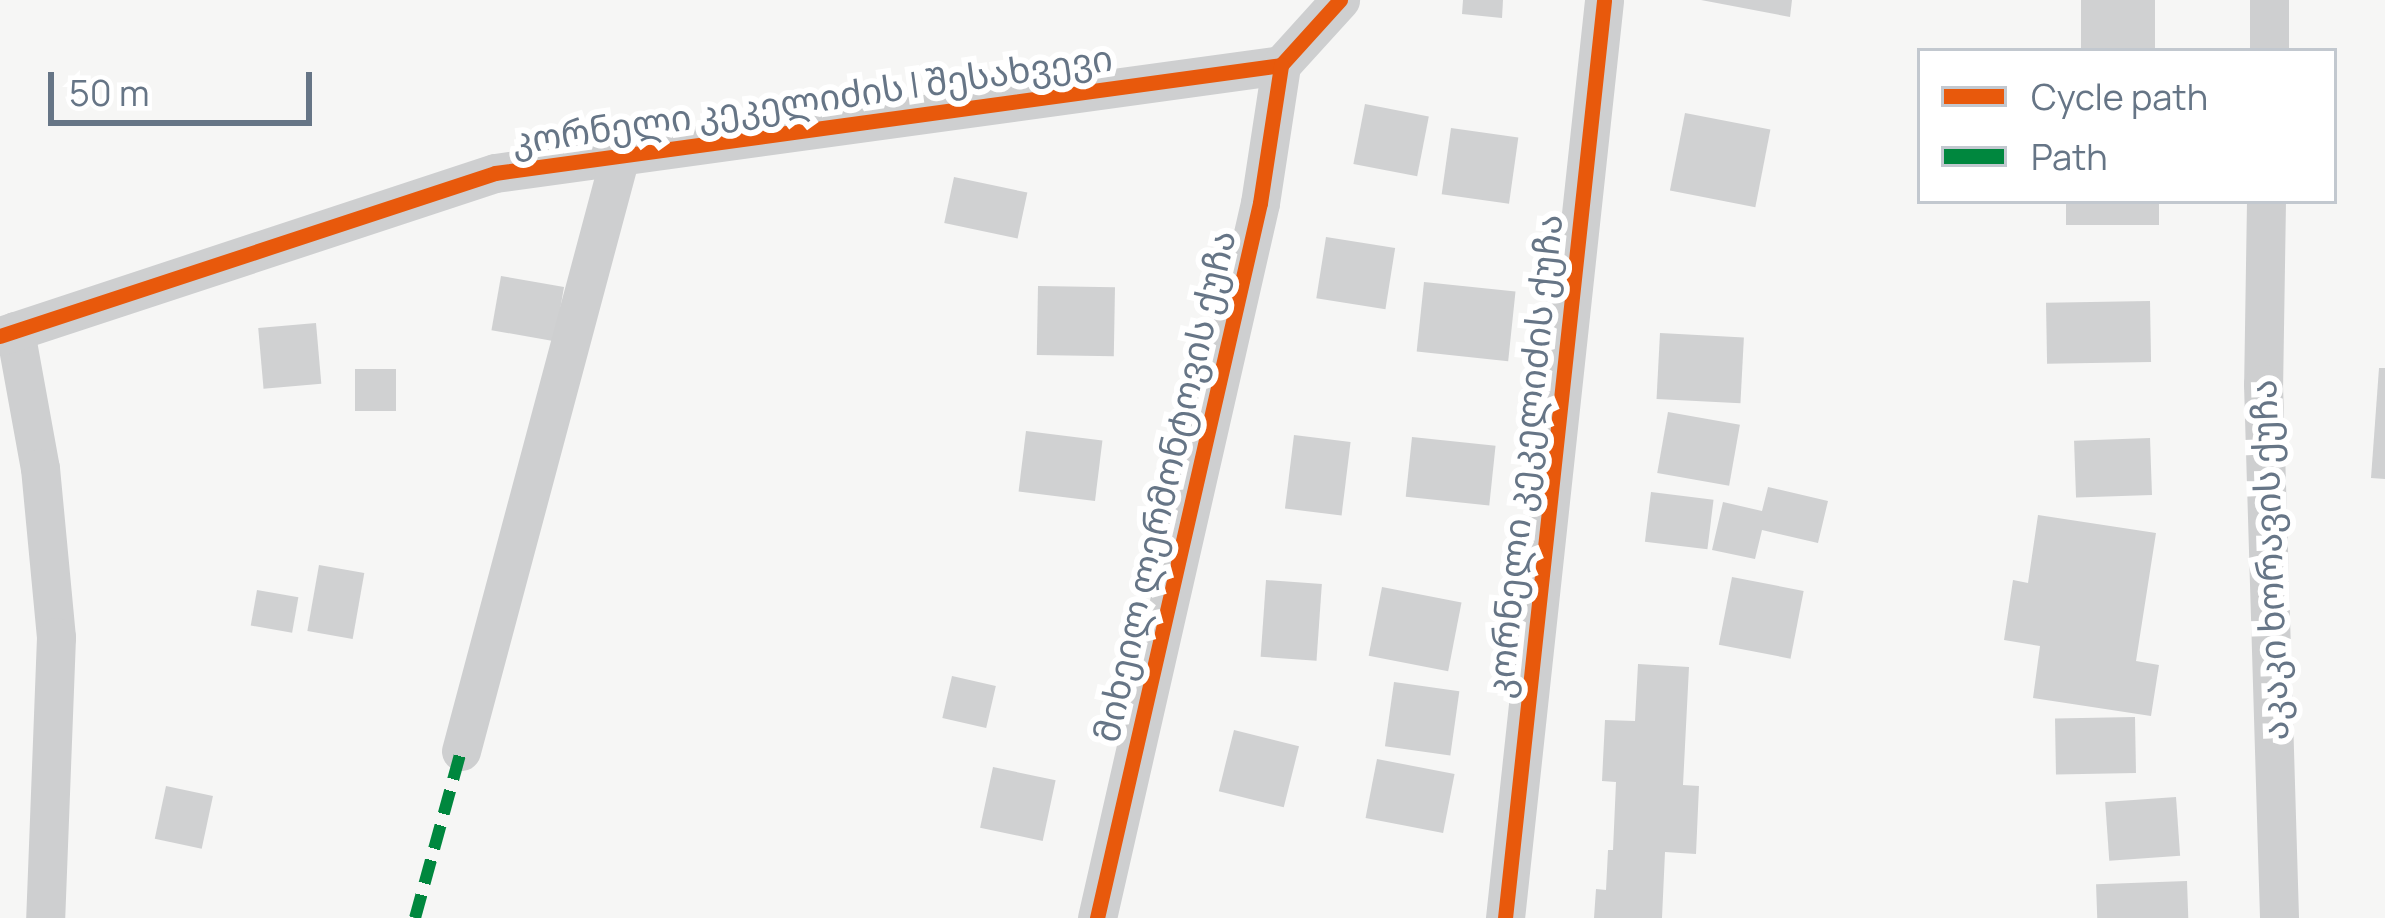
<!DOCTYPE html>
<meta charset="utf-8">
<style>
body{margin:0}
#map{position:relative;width:2385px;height:918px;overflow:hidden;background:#f6f6f5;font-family:Manrope,"Noto Sans Georgian",sans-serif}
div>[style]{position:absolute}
.building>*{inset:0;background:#d0d1d2;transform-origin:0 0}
.minor>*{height:39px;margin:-19.5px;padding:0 19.5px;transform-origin:19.5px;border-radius:19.5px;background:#cecfd0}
.quiet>*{height:12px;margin-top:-6px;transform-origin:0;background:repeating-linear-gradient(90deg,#00873e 0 24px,transparent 0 36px)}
.cycleway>*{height:15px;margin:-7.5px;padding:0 7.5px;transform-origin:7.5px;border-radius:7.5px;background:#e8590c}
span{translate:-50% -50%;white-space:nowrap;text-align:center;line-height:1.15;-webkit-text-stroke:12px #fff;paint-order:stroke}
.street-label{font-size:36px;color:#667586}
.legend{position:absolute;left:1917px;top:48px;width:420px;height:156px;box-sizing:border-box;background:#fff;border:3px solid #c2c8cf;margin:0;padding:15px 21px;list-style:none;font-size:36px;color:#667586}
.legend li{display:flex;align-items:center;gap:24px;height:60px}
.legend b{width:60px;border:3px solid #c2c8cf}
.scale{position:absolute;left:48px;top:72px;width:264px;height:54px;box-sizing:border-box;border:6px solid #667586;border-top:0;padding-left:15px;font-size:36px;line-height:42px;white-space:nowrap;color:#667586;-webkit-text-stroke:9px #fff;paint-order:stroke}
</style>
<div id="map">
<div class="building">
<i style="clip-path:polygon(1463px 0,1503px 0,1502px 18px,1462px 14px)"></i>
<i style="clip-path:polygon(1701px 0,1792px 0,1790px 17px)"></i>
<i style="left:2081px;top:0;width:74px;height:51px"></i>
<i style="left:1365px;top:104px;width:65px;height:61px;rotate:11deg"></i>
<i style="left:1685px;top:113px;width:87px;height:79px;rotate:11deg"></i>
<i style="left:1451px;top:128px;width:68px;height:67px;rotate:8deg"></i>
<i style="left:954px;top:177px;width:75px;height:47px;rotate:12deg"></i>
<i style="left:2066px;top:201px;width:93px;height:24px"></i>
<i style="left:1326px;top:237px;width:70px;height:62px;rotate:9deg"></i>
<i style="left:501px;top:276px;width:64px;height:55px;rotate:10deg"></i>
<i style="left:1424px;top:282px;width:92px;height:70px;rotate:6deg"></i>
<i style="left:1038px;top:286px;width:77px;height:69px;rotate:1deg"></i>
<i style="left:2150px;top:301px;width:61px;height:104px;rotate:89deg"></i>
<i style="left:316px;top:323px;width:61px;height:58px;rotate:85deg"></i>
<i style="left:1660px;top:333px;width:84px;height:66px;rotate:3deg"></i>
<i style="clip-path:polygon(2379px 368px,2385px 368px,2385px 479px,2371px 478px)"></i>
<i style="left:355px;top:369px;width:41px;height:42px"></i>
<i style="left:1668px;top:412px;width:73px;height:62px;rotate:10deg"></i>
<i style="left:1026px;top:431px;width:77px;height:61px;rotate:7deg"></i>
<i style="left:1294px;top:435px;width:57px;height:74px;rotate:7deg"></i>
<i style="left:1412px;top:437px;width:84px;height:60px;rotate:6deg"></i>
<i style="left:2150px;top:438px;width:57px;height:76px;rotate:88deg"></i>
<i style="clip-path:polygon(1768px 487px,1828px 501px,1818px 543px,1762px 530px,1755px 559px,1712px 550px,1723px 502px,1762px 511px)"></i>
<i style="left:1651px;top:492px;width:63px;height:50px;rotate:7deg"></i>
<i style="clip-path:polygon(2038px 515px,2156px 533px,2136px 661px,2159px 665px,2151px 716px,2033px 698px,2040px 646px,2004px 640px,2013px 580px,2028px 583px)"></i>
<i style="left:319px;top:565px;width:46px;height:67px;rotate:10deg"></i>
<i style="left:1732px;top:577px;width:73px;height:69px;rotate:11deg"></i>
<i style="left:1266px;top:580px;width:56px;height:77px;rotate:4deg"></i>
<i style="left:1382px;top:587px;width:81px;height:70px;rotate:11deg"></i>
<i style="left:257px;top:590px;width:42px;height:36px;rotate:10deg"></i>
<i style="clip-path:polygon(1638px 664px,1689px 667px,1683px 785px,1699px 786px,1696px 854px,1665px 852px,1662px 918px,1594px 918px,1596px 889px,1606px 890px,1608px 850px,1613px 850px,1616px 782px,1602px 781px,1605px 720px,1635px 721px)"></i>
<i style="left:952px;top:676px;width:45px;height:43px;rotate:13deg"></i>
<i style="left:1394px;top:682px;width:66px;height:65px;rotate:8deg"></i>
<i style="left:2135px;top:717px;width:56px;height:80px;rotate:89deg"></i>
<i style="left:1234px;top:730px;width:67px;height:63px;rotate:14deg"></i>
<i style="left:1377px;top:759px;width:79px;height:60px;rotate:11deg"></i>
<i style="left:993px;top:767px;width:64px;height:62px;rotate:12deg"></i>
<i style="left:166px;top:786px;width:48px;height:54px;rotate:12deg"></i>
<i style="left:2176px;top:797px;width:59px;height:71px;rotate:86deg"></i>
<i style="left:2187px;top:881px;width:37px;height:91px;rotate:88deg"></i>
</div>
<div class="minor">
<i style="left:2269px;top:51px;width:51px;rotate:-90deg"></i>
<i style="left:2266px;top:201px;width:183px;rotate:90.9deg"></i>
<i style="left:2263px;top:384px;width:534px;rotate:88.28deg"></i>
<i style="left:15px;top:331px;width:139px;rotate:79.7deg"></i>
<i style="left:40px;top:468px;width:170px;rotate:84.6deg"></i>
<i style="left:56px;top:637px;width:281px;rotate:92.2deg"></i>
<i style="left:0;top:336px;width:521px;rotate:-18.23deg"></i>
<i style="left:495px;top:173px;width:793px;rotate:-7.82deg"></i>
<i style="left:1281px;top:65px;width:88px;rotate:-47.8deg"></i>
<i style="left:461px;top:751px;width:616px;rotate:-75.04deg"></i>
<i style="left:1097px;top:918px;width:733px;rotate:-77.16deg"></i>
<i style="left:1260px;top:203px;width:140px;rotate:-81.3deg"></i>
<i style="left:1505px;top:918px;width:923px;rotate:-83.84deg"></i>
</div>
<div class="quiet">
<i style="left:415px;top:918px;width:173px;rotate:-74.6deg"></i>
</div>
<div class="cycleway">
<i style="left:0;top:336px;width:521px;rotate:-18.23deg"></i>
<i style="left:495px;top:173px;width:793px;rotate:-7.82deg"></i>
<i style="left:1281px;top:65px;width:88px;rotate:-47.8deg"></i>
<i style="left:1097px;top:918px;width:733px;rotate:-77.16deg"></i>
<i style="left:1260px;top:203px;width:140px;rotate:-81.3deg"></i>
<i style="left:1505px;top:918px;width:923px;rotate:-83.84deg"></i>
</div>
<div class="street-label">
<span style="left:812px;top:99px;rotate:-8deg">კორნელი კეკელიძის I შესახვევი</span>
<span style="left:1524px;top:456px;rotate:-84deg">კორნელი კეკელიძის ქუჩა</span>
<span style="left:1164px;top:486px;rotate:-77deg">მიხეილ ლერმონტოვის ქუჩა</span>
<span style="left:2269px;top:560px;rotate:-92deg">აკაკი ხორავის ქუჩა</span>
</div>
<ul class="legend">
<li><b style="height:15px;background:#e8590c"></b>Cycle path</li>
<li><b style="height:15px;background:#00873e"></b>Path</li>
</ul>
<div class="scale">50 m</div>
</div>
